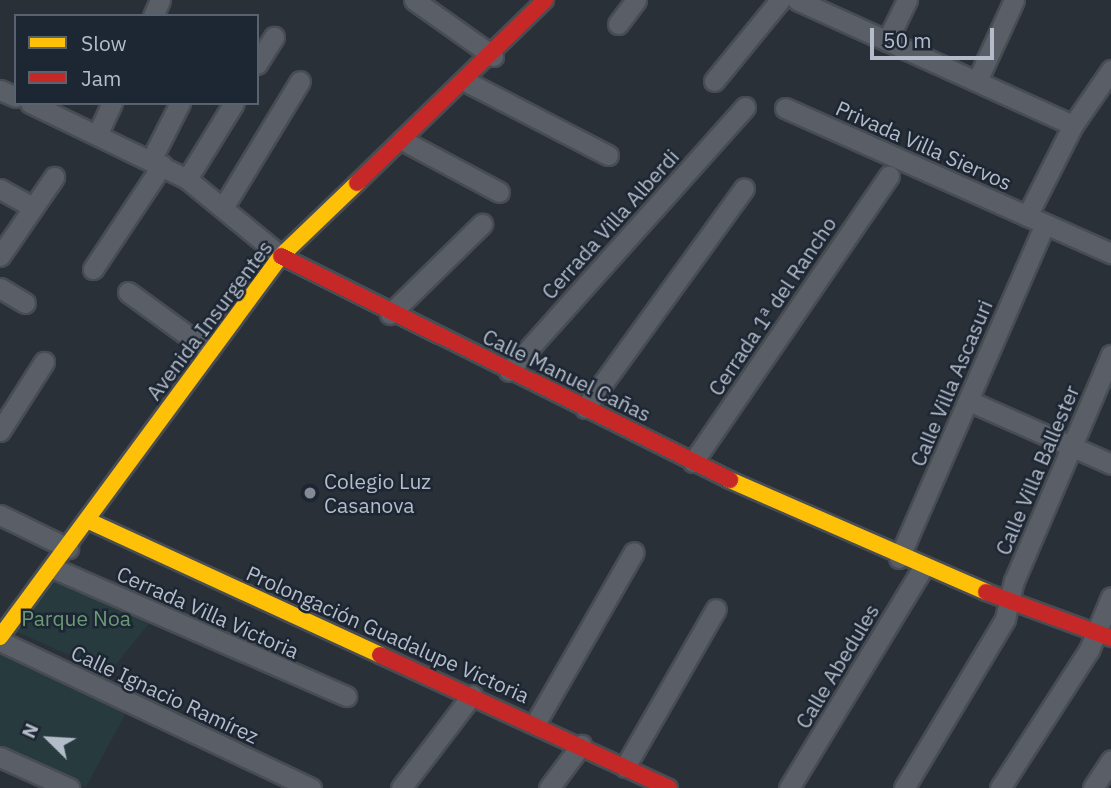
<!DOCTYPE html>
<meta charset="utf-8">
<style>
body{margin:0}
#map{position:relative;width:1111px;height:788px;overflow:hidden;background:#2a3038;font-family:"IBM Plex Sans",sans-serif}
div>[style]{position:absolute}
.green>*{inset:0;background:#273a3e}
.roads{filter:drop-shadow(2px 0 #484c53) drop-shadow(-2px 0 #484c53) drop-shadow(0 2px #484c53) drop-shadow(0 -2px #484c53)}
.street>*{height:19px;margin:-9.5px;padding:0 9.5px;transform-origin:9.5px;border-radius:9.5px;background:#5a5e66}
.slow>*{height:16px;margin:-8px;padding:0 8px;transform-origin:8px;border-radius:8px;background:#ffc107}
.jam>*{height:16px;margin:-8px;padding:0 8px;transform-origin:8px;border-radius:8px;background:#c62828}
.dots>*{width:19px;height:19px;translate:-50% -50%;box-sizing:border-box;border:4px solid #1d2633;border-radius:50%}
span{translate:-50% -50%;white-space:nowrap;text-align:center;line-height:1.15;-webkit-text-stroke:5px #1d2633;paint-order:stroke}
.street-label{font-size:21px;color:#b4bcc9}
.poi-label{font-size:21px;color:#b4bcc9}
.left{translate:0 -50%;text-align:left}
.park-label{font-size:21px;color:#6b9a76}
.legend{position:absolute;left:14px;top:14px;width:245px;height:91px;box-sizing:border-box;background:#1d2633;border:2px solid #59626f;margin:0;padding:9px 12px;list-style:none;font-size:21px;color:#b4bcc9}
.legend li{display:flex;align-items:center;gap:14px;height:35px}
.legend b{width:35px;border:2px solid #59626f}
.north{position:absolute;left:14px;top:704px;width:70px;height:70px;-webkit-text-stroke:5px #1d2633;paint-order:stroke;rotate:294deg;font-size:19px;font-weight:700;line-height:28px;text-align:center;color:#b4bcc9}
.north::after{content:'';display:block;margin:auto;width:24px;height:32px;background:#b4bcc9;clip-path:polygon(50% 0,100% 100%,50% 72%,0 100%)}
.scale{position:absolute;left:870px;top:28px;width:124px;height:32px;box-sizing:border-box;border:4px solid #b4bcc9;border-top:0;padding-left:9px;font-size:21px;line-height:24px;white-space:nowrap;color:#b4bcc9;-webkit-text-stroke:5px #1d2633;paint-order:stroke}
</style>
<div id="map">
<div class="green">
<i style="clip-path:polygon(59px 569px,156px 615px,109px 673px,15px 631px)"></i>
<i style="clip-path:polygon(0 646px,128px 709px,86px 787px,0 747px)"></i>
</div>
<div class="roads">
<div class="street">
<i style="left:414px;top:0;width:97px;rotate:35.3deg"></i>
<i style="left:797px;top:0;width:303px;rotate:24.4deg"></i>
<i style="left:153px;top:16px;width:17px;rotate:-66deg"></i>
<i style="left:618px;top:24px;width:30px;rotate:-53deg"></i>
<i style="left:887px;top:41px;width:46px;rotate:-64deg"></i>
<i style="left:257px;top:64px;width:32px;rotate:-58deg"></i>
<i style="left:465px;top:81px;width:161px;rotate:27.4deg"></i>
<i style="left:714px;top:81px;width:104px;rotate:-50.8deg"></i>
<i style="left:977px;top:81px;width:89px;rotate:-65.4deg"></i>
<i style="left:0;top:90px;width:17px;rotate:24deg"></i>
<i style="left:30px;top:103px;width:174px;rotate:25.8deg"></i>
<i style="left:187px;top:179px;width:122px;rotate:39.3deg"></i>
<i style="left:785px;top:108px;width:357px;rotate:24deg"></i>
<i style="left:98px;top:133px;width:33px;rotate:-65deg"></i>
<i style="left:402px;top:140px;width:110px;rotate:28.2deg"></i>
<i style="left:152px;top:158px;width:62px;rotate:-63deg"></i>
<i style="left:187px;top:179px;width:89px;rotate:-58.3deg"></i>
<i style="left:0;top:189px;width:38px;rotate:29deg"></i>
<i style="left:224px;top:206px;width:146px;rotate:-58.7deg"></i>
<i style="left:1027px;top:216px;width:102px;rotate:-63.2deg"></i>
<i style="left:1073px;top:125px;width:67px;rotate:-55.4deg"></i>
<i style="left:0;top:256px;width:96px;rotate:-55.6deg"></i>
<i style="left:93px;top:269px;width:125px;rotate:-56.4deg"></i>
<i style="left:0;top:288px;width:29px;rotate:31deg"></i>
<i style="left:128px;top:292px;width:100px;rotate:36.1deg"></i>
<i style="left:390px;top:314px;width:129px;rotate:-44.4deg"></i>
<i style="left:509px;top:371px;width:354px;rotate:-48.2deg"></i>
<i style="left:969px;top:401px;width:155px;rotate:23.9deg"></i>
<i style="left:585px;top:408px;width:271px;rotate:-54.1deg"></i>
<i style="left:0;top:431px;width:82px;rotate:-57.5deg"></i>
<i style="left:693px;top:462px;width:347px;rotate:-55.6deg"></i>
<i style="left:0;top:515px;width:76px;rotate:25.9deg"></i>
<i style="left:899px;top:558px;width:362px;rotate:-66.4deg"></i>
<i style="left:53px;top:568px;width:320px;rotate:23.6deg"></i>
<i style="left:0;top:641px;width:344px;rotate:25.3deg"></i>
<i style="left:535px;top:724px;width:198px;rotate:-60.1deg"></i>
<i style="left:0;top:757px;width:76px;rotate:24.2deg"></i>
<i style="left:625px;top:767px;width:182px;rotate:-60.1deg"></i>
<i style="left:401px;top:788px;width:117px;rotate:-52.6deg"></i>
<i style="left:549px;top:788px;width:54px;rotate:-53.3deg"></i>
<i style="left:789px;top:788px;width:258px;rotate:-58.7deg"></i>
<i style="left:904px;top:788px;width:197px;rotate:-59.1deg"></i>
<i style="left:1005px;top:619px;width:39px;rotate:-77deg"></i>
<i style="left:1014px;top:581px;width:246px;rotate:-66.8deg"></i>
<i style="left:1000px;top:788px;width:164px;rotate:-57.2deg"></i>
<i style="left:1089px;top:650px;width:57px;rotate:-67.5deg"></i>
<i style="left:1093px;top:788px;width:33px;rotate:-57deg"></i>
</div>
<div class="slow">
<i style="left:730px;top:480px;width:279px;rotate:23.6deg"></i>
<i style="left:89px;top:521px;width:320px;rotate:24.7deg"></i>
<i style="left:0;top:637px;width:473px;rotate:-53.6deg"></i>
<i style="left:281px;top:256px;width:105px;rotate:-43.8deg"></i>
</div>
<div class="jam">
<i style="left:357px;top:183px;width:262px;rotate:-44.2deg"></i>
<i style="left:281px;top:256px;width:502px;rotate:26.51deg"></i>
<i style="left:986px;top:592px;width:133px;rotate:20.2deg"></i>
<i style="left:380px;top:655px;width:318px;rotate:24.7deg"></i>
</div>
</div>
<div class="dots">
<i style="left:310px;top:493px;background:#848b96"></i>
</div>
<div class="street-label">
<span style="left:924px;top:145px;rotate:24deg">Privada Villa Siervos</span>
<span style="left:610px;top:224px;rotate:-48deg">Cerrada Villa Alberdi</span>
<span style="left:772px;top:306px;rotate:-56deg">Cerrada 1ª del Rancho</span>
<span style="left:209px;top:320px;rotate:-53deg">Avenida Insurgentes</span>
<span style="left:567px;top:375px;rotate:26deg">Calle Manuel Cañas</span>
<span style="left:951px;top:383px;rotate:-67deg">Calle Villa Ascasuri</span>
<span style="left:1037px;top:470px;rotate:-67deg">Calle Villa Ballester</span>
<span style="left:208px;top:612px;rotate:24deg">Cerrada Villa Victoria</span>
<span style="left:388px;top:634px;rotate:24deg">Prolongación Guadalupe Victoria</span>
<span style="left:837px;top:666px;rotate:-59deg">Calle Abedules</span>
<span style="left:165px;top:694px;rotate:25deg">Calle Ignacio Ramírez</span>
</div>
<div class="poi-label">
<span class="left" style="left:324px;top:493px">Colegio Luz<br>Casanova</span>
</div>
<div class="park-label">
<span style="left:76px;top:618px">Parque Noa</span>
</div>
<ul class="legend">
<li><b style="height:9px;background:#ffc107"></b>Slow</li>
<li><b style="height:9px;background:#c62828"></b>Jam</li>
</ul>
<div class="north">N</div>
<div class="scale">50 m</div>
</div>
